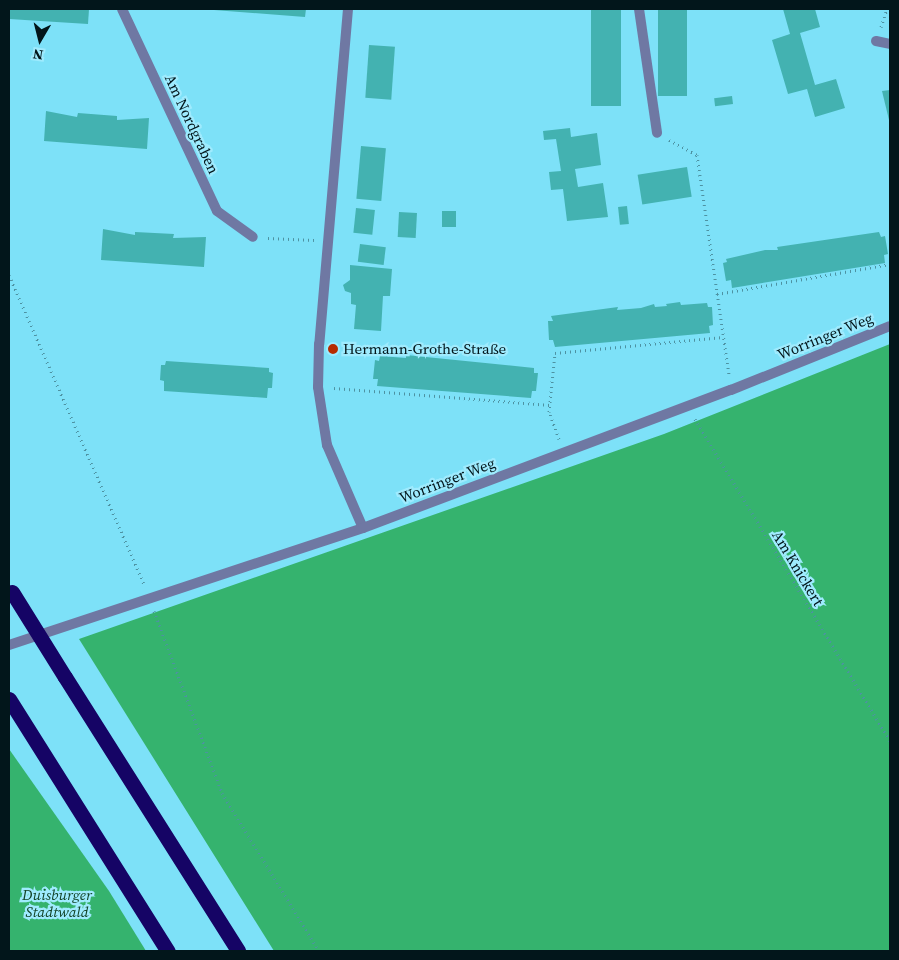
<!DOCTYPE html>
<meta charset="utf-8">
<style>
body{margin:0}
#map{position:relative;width:899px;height:960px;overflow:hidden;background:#7de1f8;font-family:"Source Serif 4",serif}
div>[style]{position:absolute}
.forest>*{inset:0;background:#35b36e}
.building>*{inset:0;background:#43b2b1;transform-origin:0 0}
.path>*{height:3px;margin-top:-1.5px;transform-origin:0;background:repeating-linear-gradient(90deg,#4d92a2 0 1px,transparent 0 5px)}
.minor>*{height:10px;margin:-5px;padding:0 5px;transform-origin:5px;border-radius:5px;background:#6f78a3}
.tertiary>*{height:10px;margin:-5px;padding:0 5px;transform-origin:5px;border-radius:5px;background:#6f78a3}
.motorway>*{height:15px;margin:-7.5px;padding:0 7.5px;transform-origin:7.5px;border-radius:7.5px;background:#150465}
.motorway-bridge>*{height:15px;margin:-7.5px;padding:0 7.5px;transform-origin:7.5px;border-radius:7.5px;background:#150465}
.dots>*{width:14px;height:14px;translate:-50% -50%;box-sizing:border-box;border:2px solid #9febfe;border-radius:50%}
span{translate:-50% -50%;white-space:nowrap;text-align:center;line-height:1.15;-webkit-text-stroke:4.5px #9febfe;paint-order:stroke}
.street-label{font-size:15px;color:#02161b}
.poi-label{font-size:15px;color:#02161b}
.left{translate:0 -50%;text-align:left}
.park-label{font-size:15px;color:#134428;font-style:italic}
.frame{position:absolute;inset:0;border:10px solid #02161b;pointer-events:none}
.north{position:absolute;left:15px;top:15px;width:50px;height:50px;-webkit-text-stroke:4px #9febfe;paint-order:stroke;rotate:188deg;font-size:14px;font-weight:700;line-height:20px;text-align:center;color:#02161b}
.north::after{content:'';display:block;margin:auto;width:18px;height:22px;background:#02161b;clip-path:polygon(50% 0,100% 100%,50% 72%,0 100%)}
</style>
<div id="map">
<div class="forest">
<i style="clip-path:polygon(890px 344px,890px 951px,274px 951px,79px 639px,664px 434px)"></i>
<i style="clip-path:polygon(9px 749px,109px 891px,146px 951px,9px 951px)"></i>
</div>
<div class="building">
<i style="clip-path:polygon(9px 9px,89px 9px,88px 24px,9px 19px)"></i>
<i style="clip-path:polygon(201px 9px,306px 9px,305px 17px)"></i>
<i style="left:591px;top:9px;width:30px;height:97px"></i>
<i style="left:658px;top:9px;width:29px;height:87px"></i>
<i style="clip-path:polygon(783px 9px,815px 9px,820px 27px,800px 33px,815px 85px,836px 79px,845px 108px,815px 117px,807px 89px,788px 94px,772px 40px,790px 34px)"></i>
<i style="left:369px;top:45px;width:26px;height:53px;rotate:4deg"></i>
<i style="clip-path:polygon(890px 90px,890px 119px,889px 120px,882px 91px)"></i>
<i style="left:732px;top:96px;width:8px;height:18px;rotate:83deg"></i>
<i style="clip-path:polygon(46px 111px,77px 117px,78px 113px,117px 116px,117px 120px,149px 118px,147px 149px,44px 141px)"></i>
<i style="clip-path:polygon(570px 128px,571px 137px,597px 133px,601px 165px,575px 169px,578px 187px,603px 183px,608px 217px,567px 221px,563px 189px,551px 190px,549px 172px,561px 171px,556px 139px,544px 140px,543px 131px)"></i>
<i style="left:361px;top:146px;width:25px;height:53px;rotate:5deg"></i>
<i style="left:687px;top:167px;width:30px;height:50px;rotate:81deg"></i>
<i style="left:627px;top:206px;width:18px;height:9px;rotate:84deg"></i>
<i style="left:356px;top:208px;width:19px;height:25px;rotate:6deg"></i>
<i style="left:442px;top:211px;width:14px;height:16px"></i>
<i style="left:399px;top:212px;width:18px;height:25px;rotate:3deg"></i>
<i style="clip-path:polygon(103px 229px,135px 235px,135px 232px,174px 234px,173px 238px,206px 237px,204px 267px,101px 260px)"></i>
<i style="clip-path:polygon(879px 232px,881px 237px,885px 236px,888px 254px,884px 255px,885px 263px,732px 288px,731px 280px,726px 281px,723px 263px,727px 262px,726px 259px,765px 250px,778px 250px,777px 247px)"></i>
<i style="left:360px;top:244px;width:26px;height:18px;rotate:7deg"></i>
<i style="clip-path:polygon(350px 265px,392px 269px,390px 296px,383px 296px,381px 331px,354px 329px,356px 305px,351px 304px,351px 293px,345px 291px,343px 285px,350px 280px)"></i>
<i style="clip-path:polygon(680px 302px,681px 305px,707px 303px,708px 307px,712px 307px,713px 325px,709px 326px,710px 333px,555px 347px,553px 340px,549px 340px,548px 321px,553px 321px,551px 316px,618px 307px,617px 310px,641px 308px,654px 304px,655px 307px,667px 306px,666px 304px)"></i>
<i style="clip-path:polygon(406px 355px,534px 368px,534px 373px,538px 373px,536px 391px,532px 391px,531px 398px,377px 386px,378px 379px,373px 379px,375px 360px,379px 361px,380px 356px,406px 358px)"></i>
<i style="clip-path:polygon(166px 361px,269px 368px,269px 372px,273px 373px,272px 388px,268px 388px,267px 398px,164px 391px,164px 381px,160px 380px,161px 365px,165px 365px)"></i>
</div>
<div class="path">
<i style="left:881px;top:27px;width:19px;rotate:-72deg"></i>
<i style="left:669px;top:140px;width:32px;rotate:28deg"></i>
<i style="left:697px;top:155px;width:222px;rotate:81.7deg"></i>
<i style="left:268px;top:238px;width:46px;rotate:2.5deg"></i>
<i style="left:9px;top:275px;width:337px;rotate:66.4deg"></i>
<i style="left:717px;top:294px;width:176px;rotate:-9.8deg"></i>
<i style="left:334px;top:388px;width:217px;rotate:4.5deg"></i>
<i style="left:695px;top:419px;width:376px;rotate:58.8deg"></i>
<i style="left:559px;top:439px;width:29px;rotate:-110deg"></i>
<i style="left:549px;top:412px;width:59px;rotate:-84.2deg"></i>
<i style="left:555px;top:353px;width:169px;rotate:-5.4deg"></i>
<i style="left:154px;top:611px;width:194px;rotate:69.5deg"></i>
<i style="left:222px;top:793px;width:185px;rotate:58.5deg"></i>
</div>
<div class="minor">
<i style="left:122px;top:9px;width:223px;rotate:64.8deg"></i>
<i style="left:217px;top:211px;width:44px;rotate:35.8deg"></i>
<i style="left:348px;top:9px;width:336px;rotate:94.9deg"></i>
<i style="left:319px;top:344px;width:43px;rotate:91.3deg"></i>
<i style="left:318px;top:387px;width:59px;rotate:81.2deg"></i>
<i style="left:327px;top:445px;width:90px;rotate:66.6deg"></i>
<i style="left:639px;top:9px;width:125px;rotate:81.7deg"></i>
<i style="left:876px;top:41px;width:14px;rotate:12deg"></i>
</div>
<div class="tertiary">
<i style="left:9px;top:645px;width:373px;rotate:-18.3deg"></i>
<i style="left:363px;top:528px;width:393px;rotate:-20.6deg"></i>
<i style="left:731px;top:390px;width:171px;rotate:-21.9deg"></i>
</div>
<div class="motorway">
<i style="left:65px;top:677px;width:324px;rotate:57.7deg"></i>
<i style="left:9px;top:699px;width:298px;rotate:57.8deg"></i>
</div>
<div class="motorway-bridge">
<i style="left:12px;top:592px;width:100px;rotate:58.1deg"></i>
</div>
<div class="dots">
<i style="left:333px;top:349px;background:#b62b00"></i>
</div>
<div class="street-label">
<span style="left:192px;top:124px;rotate:65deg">Am Nordgraben</span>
<span style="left:825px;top:336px;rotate:-22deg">Worringer Weg</span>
<span style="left:447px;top:480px;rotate:-21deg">Worringer Weg</span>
<span style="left:798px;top:568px;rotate:59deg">Am Knickert</span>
</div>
<div class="poi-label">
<span class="left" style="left:343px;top:349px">Hermann-Grothe-Straße</span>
</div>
<div class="park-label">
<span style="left:57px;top:903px">Duisburger<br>Stadtwald</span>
</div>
<div class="frame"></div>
<div class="north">N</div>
</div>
